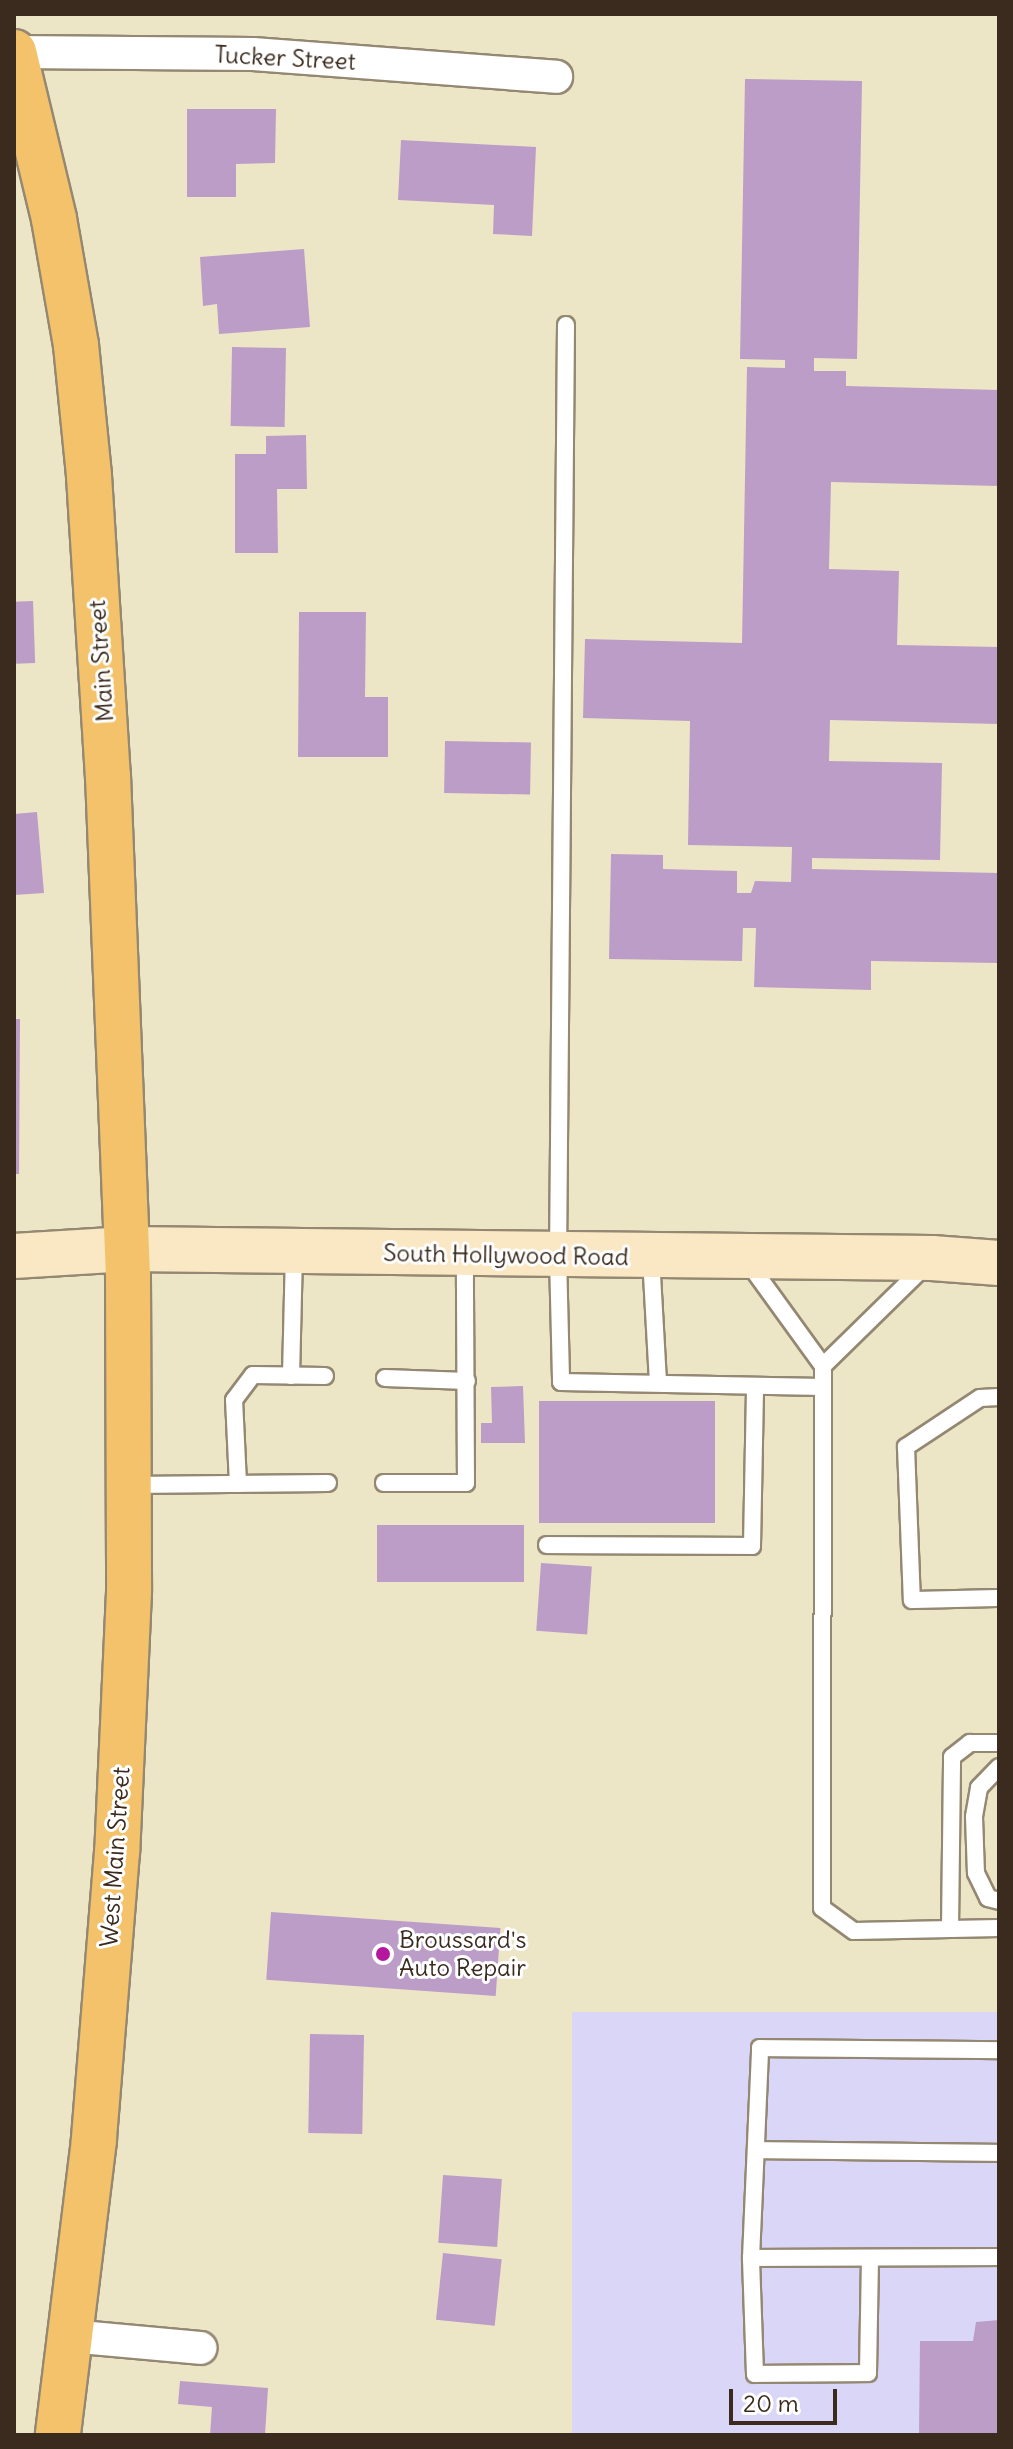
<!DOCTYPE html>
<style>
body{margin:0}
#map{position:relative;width:1013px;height:2449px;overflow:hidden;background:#ece6c7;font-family:Delius,sans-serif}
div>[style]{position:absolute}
.built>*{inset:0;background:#dad6f7;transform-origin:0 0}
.building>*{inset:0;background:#bc9dc8;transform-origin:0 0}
.roads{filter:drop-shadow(2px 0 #948872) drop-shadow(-2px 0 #948872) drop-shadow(0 2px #948872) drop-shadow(0 -2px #948872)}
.service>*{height:16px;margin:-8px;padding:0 8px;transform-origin:8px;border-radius:8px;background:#fff}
.minor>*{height:32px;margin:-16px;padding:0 16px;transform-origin:16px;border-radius:16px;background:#fff}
.secondary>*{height:44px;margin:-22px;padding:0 22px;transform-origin:22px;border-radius:22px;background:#fae7c3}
.primary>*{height:44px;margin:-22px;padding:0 22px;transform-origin:22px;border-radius:22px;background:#f3c26a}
.dots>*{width:22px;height:22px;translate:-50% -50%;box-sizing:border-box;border:4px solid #fff;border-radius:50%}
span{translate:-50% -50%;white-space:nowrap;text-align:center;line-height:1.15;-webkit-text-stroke:6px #fff;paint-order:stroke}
.street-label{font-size:24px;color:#3b2a1e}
.poi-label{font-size:24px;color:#3b2a1e}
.left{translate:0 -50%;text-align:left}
.frame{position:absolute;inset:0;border:16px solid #3b2a1e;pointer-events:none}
.scale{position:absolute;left:729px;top:2389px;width:108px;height:36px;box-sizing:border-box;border:4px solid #3b2a1e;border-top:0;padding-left:10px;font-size:24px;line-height:28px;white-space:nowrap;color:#3b2a1e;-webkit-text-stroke:6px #fff;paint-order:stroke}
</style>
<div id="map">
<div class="built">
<i style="left:999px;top:2012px;width:423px;height:427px;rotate:90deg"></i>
</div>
<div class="building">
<i style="clip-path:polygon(745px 79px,862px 81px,857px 359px,814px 358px,814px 371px,846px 371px,846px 386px,999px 390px,999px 486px,831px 482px,829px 569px,899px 571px,897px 645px,999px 647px,999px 724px,830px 720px,829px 761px,942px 763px,940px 860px,812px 858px,812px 869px,999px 873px,999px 963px,871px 961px,871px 990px,754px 987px,756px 928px,743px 928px,742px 961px,609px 959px,611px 854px,663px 855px,663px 869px,737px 871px,737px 893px,751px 893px,755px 881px,791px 882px,792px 847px,688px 845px,690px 721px,583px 718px,585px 639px,742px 643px,747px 367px,785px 368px,785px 360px,740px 359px)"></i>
<i style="clip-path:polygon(187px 109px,276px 109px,275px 163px,236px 164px,236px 197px,187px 197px)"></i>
<i style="clip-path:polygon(401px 140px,536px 147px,532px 236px,493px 234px,494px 205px,398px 200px)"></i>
<i style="clip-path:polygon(304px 249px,310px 327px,219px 334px,217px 304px,203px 306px,200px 257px)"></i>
<i style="left:232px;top:347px;width:54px;height:79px;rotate:1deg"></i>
<i style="clip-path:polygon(306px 435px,307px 489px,277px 489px,278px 553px,235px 553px,235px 454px,266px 454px,266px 436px)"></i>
<i style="left:33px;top:601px;width:62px;height:19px;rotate:88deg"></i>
<i style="clip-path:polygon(299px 612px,366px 612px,365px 697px,388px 697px,388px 757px,298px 757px)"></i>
<i style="left:445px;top:741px;width:86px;height:52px;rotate:1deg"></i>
<i style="clip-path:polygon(37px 812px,44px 893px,14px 895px,14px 814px)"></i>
<i style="clip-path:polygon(14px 1019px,20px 1019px,19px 1174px,14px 1174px)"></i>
<i style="clip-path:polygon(523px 1386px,525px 1443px,481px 1443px,481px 1423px,492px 1423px,491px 1387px)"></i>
<i style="left:715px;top:1401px;width:122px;height:176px;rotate:90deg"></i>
<i style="left:377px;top:1525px;width:147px;height:57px"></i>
<i style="left:541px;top:1563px;width:51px;height:68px;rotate:4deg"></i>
<i style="left:271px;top:1912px;width:230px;height:68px;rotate:4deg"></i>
<i style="left:310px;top:2034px;width:54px;height:99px;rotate:1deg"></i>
<i style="left:443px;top:2175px;width:59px;height:68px;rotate:4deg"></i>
<i style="left:443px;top:2253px;width:59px;height:67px;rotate:6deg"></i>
<i style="clip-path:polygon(999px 2320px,999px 2435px,919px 2435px,920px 2341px,973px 2341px,976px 2322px)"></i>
<i style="clip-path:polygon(180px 2381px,268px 2388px,265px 2435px,210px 2435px,212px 2407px,178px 2404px)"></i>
</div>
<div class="roads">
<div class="service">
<i style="left:566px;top:325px;width:931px;rotate:90.49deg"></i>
<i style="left:558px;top:1256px;width:126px;rotate:88.6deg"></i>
<i style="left:561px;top:1382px;width:262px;rotate:1.1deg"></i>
<i style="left:651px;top:1257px;width:125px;rotate:86.8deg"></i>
<i style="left:747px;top:1261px;width:130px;rotate:54.1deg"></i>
<i style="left:926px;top:1265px;width:144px;rotate:135.6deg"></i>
<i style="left:823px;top:1366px;width:542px;rotate:90.11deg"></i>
<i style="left:822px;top:1908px;width:39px;rotate:36deg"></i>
<i style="left:854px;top:1931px;width:145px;rotate:-1.2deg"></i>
<i style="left:291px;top:1376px;width:123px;rotate:-88.6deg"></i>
<i style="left:385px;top:1378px;width:82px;rotate:2.1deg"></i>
<i style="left:999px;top:1397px;width:19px;rotate:177deg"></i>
<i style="left:980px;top:1398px;width:89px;rotate:146.5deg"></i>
<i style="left:906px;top:1447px;width:153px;rotate:87.8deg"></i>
<i style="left:912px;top:1600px;width:87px;rotate:-1.3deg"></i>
<i style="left:384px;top:1483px;width:82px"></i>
<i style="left:466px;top:1483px;width:228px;rotate:-90.3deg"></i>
<i style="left:238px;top:1484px;width:84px;rotate:-92.7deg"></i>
<i style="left:234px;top:1400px;width:31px;rotate:-53deg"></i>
<i style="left:253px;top:1375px;width:72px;rotate:0.8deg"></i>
<i style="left:131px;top:1485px;width:197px;rotate:-0.6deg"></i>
<i style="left:547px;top:1545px;width:205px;rotate:0.3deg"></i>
<i style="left:752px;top:1546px;width:160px;rotate:-88.9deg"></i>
<i style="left:999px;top:1767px;width:29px;rotate:134deg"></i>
<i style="left:979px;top:1788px;width:29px;rotate:100deg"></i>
<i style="left:974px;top:1817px;width:56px;rotate:88deg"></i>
<i style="left:976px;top:1873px;width:28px;rotate:64deg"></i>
<i style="left:988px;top:1898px;width:11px;rotate:15deg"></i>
<i style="left:950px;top:1928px;width:171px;rotate:-89.3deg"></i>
<i style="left:952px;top:1757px;width:23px;rotate:-38deg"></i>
<i style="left:970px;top:1743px;width:29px"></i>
<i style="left:756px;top:2150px;width:243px;rotate:0.7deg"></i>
<i style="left:751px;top:2258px;width:210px;rotate:-87.5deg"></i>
<i style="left:760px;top:2048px;width:239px;rotate:0.5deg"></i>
<i style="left:870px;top:2258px;width:115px;rotate:91deg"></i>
<i style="left:868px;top:2373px;width:113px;rotate:179.5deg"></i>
<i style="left:755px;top:2374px;width:116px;rotate:-92deg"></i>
<i style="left:751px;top:2258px;width:248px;rotate:-0.2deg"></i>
</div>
<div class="minor">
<i style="left:14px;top:52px;width:239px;rotate:0.5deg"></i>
<i style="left:253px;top:54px;width:304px;rotate:4.3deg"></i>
<i style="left:69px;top:2336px;width:132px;rotate:5.2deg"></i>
</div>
<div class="secondary">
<i style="left:14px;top:1256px;width:114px;rotate:-3.5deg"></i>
<i style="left:128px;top:1249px;width:804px;rotate:0.64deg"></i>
<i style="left:932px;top:1258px;width:67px;rotate:4.3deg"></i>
</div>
<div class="primary">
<i style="left:14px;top:52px;width:172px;rotate:76.5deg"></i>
<i style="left:54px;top:219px;width:128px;rotate:80.1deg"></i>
<i style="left:76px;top:345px;width:132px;rotate:84.3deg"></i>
<i style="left:89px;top:476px;width:301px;rotate:86.4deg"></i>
<i style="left:108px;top:776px;width:500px;rotate:87.71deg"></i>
<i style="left:128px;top:1276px;width:316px;rotate:89.8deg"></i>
<i style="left:129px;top:1592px;width:260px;rotate:92.6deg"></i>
<i style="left:117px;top:1852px;width:289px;rotate:94.6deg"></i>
<i style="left:94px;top:2140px;width:297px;rotate:97deg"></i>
</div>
</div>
<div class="dots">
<i style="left:383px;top:1954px;background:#b5179e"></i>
</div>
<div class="street-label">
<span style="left:285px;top:58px;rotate:3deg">Tucker Street</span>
<span style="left:101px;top:661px;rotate:-94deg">Main Street</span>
<span style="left:506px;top:1255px;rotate:1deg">South Hollywood Road</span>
<span style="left:115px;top:1857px;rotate:-86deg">West Main Street</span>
</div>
<div class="poi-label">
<span class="left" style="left:399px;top:1954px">Broussard's<br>Auto Repair</span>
</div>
<div class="frame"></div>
<div class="scale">20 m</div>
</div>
